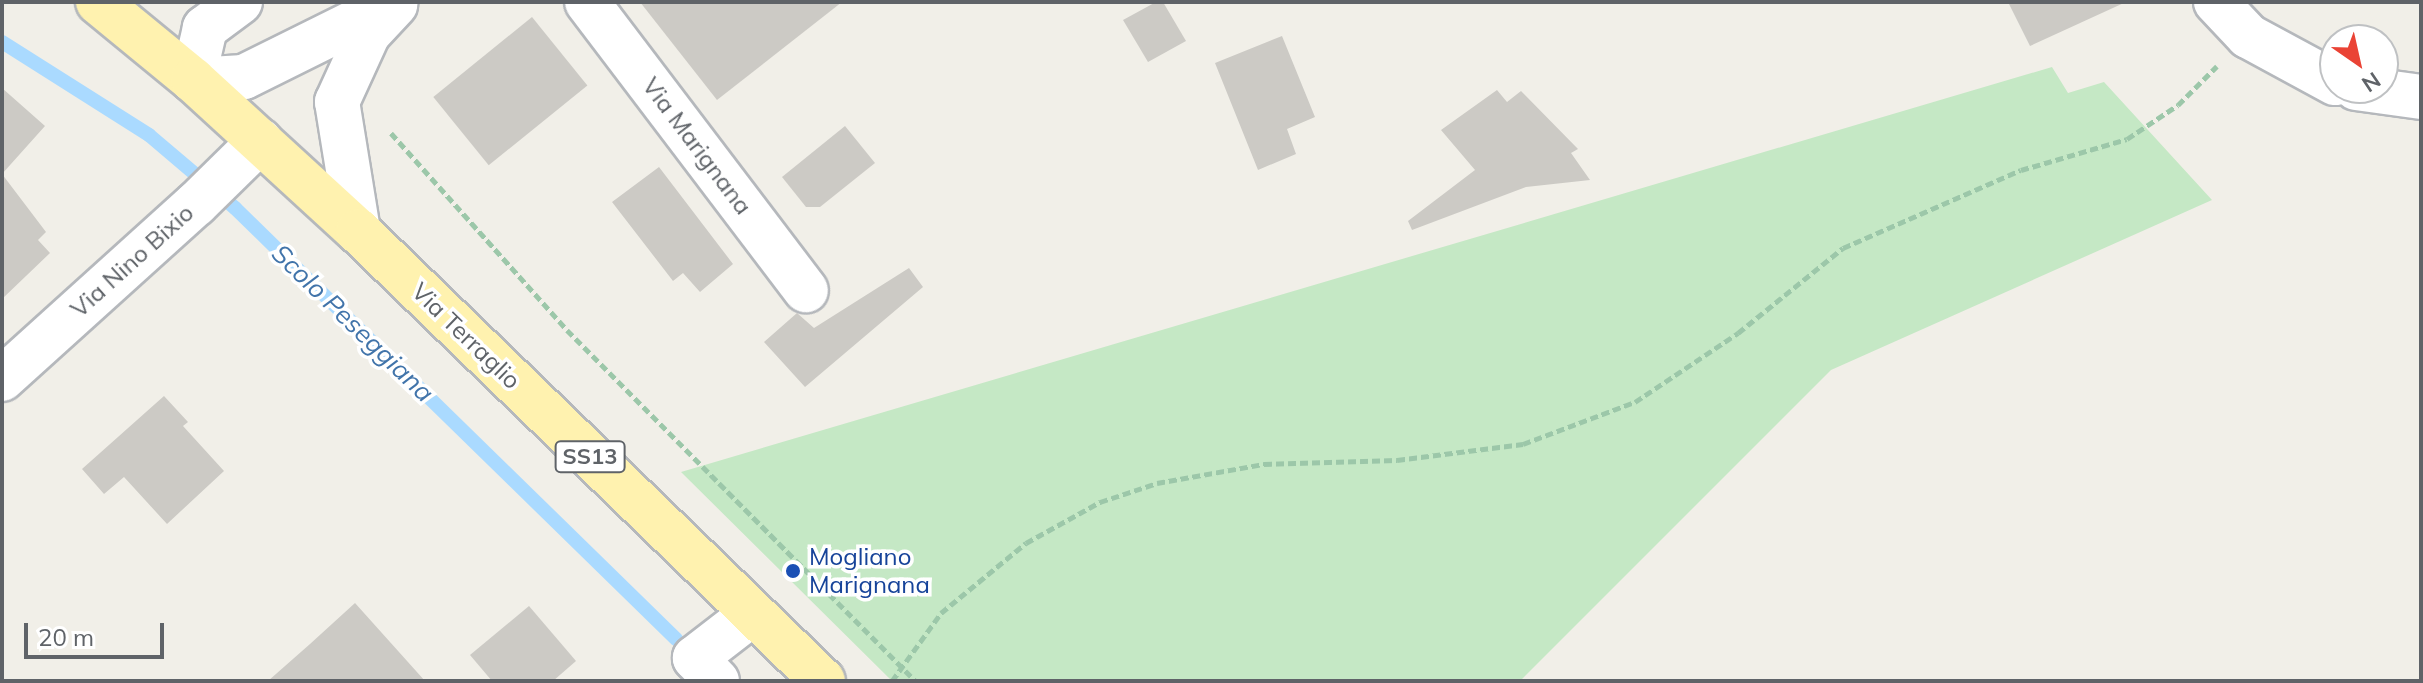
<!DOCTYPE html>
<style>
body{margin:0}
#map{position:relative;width:2423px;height:683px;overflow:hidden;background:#f1efe8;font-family:Mulish,sans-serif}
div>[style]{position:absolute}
.green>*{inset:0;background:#c5e8c5}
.stream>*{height:14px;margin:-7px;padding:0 7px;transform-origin:7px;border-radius:7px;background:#aadaff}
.building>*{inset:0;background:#cccac5;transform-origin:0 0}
.path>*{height:5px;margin-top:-2.5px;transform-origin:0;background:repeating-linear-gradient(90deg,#9cc7a9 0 8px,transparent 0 12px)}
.roads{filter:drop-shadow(2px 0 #b5b8bc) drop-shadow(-2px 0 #b5b8bc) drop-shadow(0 2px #b5b8bc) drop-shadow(0 -2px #b5b8bc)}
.minor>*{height:44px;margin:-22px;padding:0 22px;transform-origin:22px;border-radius:22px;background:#fff}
.major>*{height:44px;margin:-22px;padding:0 22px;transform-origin:22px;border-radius:22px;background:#fff2af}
.dots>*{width:22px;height:22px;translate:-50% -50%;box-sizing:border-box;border:4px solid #fff;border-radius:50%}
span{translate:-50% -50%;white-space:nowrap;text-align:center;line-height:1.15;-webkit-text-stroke:7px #fff;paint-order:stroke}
.shield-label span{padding:2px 6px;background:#fff;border:2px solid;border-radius:6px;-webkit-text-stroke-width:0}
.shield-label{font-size:22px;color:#5f6368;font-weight:700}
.street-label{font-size:24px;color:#5f6368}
.transit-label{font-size:24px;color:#164399}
.left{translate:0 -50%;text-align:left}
.water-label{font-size:26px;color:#4174aa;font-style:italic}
.frame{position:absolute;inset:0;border:4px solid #5f6368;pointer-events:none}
.north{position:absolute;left:2319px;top:24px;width:80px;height:80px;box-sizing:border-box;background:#fff;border:2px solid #bfc1c3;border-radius:50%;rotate:146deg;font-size:22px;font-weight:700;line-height:32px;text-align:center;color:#5f6368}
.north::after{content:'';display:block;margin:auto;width:28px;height:36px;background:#ea4335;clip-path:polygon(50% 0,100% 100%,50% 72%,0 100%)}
.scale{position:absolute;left:24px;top:623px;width:140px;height:36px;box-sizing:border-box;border:4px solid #5f6368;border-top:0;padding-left:10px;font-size:24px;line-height:28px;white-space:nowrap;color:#5f6368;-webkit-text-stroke:6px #fff;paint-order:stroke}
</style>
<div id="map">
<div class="green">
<i style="clip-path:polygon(2052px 67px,2068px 93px,2104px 82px,2212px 200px,1831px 370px,1520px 681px,892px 681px,681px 472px)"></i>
</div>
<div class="stream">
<i style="left:2px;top:42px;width:174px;rotate:32.3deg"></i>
<i style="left:149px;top:135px;width:113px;rotate:40.3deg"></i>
<i style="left:235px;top:208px;width:617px;rotate:44.34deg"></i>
</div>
<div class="building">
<i style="clip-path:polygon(640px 2px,842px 2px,717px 100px)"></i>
<i style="clip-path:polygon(1156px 2px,1163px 2px,1186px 41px,1148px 62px,1123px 20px)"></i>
<i style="clip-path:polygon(2008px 2px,2126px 2px,2030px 46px)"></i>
<i style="left:532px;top:17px;width:88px;height:127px;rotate:51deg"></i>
<i style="clip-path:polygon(1282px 36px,1315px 117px,1287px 129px,1296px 154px,1258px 170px,1215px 63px)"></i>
<i style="clip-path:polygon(2px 88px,45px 126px,2px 174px,46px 232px,38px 240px,50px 253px,2px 299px)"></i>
<i style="clip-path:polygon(1497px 90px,1507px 102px,1521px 91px,1578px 149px,1571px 153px,1590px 180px,1526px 187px,1412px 230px,1408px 221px,1475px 170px,1441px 130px)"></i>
<i style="clip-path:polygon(845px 126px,875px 163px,820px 207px,806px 207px,782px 177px)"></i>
<i style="clip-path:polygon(659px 167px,733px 264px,700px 292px,683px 273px,673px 281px,612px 202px)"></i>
<i style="clip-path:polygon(909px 268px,923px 287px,805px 387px,764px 342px,797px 313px,814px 328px)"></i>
<i style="clip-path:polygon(164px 396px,188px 422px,183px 426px,224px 471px,167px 524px,124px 477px,104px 494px,82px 469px)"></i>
<i style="clip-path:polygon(355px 603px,425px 681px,268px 681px,310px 644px)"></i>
<i style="clip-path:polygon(529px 606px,576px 661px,553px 681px,492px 681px,470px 655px)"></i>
</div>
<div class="path">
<i style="left:391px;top:133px;width:264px;rotate:48.2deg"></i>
<i style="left:567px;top:330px;width:495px;rotate:45.2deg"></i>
<i style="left:892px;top:681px;width:84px;rotate:-54.2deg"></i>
<i style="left:941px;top:613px;width:110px;rotate:-39.5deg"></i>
<i style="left:1026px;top:543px;width:85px;rotate:-29deg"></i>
<i style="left:1100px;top:502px;width:60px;rotate:-18.4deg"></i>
<i style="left:1157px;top:483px;width:109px;rotate:-10.1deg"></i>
<i style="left:1264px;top:464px;width:133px;rotate:-1.7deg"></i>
<i style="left:1397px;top:460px;width:127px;rotate:-7.2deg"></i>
<i style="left:1523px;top:444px;width:120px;rotate:-20.6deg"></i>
<i style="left:1635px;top:402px;width:124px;rotate:-33.8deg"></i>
<i style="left:1738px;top:333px;width:135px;rotate:-39deg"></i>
<i style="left:1843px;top:248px;width:194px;rotate:-23.7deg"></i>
<i style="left:2021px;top:170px;width:110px;rotate:-16.3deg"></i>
<i style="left:2127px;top:139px;width:61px;rotate:-33.7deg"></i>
<i style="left:2178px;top:105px;width:55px;rotate:-45deg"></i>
</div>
<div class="roads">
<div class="minor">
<i style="left:240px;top:2px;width:44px;rotate:143.4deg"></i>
<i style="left:205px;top:28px;width:53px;rotate:103deg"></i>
<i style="left:193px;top:80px;width:51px;rotate:-3.4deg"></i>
<i style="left:244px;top:77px;width:169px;rotate:-26.4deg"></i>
<i style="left:587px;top:2px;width:362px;rotate:52.8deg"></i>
<i style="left:2216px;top:2px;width:47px;rotate:46.7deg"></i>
<i style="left:2248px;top:36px;width:99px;rotate:28.4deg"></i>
<i style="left:2356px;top:88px;width:66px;rotate:7.9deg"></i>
<i style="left:358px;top:231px;width:131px;rotate:-99.2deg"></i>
<i style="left:337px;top:102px;width:75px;rotate:-65.5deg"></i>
<i style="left:368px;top:34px;width:40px;rotate:-47deg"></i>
<i style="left:2px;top:379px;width:261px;rotate:-42.1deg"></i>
<i style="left:196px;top:204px;width:90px;rotate:-44.5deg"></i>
<i style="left:717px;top:681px;width:32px;rotate:-134deg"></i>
<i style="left:695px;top:658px;width:72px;rotate:-37.7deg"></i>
</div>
<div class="major">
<i style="left:98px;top:2px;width:123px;rotate:39.4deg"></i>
<i style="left:193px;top:80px;width:224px;rotate:42.5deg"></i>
<i style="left:358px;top:231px;width:647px;rotate:44.06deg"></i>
</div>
</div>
<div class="dots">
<i style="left:793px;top:571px;background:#1a4fb4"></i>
</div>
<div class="shield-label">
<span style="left:590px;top:457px">SS13</span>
</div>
<div class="street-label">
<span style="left:697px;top:146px;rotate:53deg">Via Marignana</span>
<span style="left:132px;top:261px;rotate:-42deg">Via Nino Bixio</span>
<span style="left:466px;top:336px;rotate:44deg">Via Terraglio</span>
</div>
<div class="transit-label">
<span class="left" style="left:809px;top:571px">Mogliano<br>Marignana</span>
</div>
<div class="water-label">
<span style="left:353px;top:323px;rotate:44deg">Scolo Peseggiana</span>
</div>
<div class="frame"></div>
<div class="north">N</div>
<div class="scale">20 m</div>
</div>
